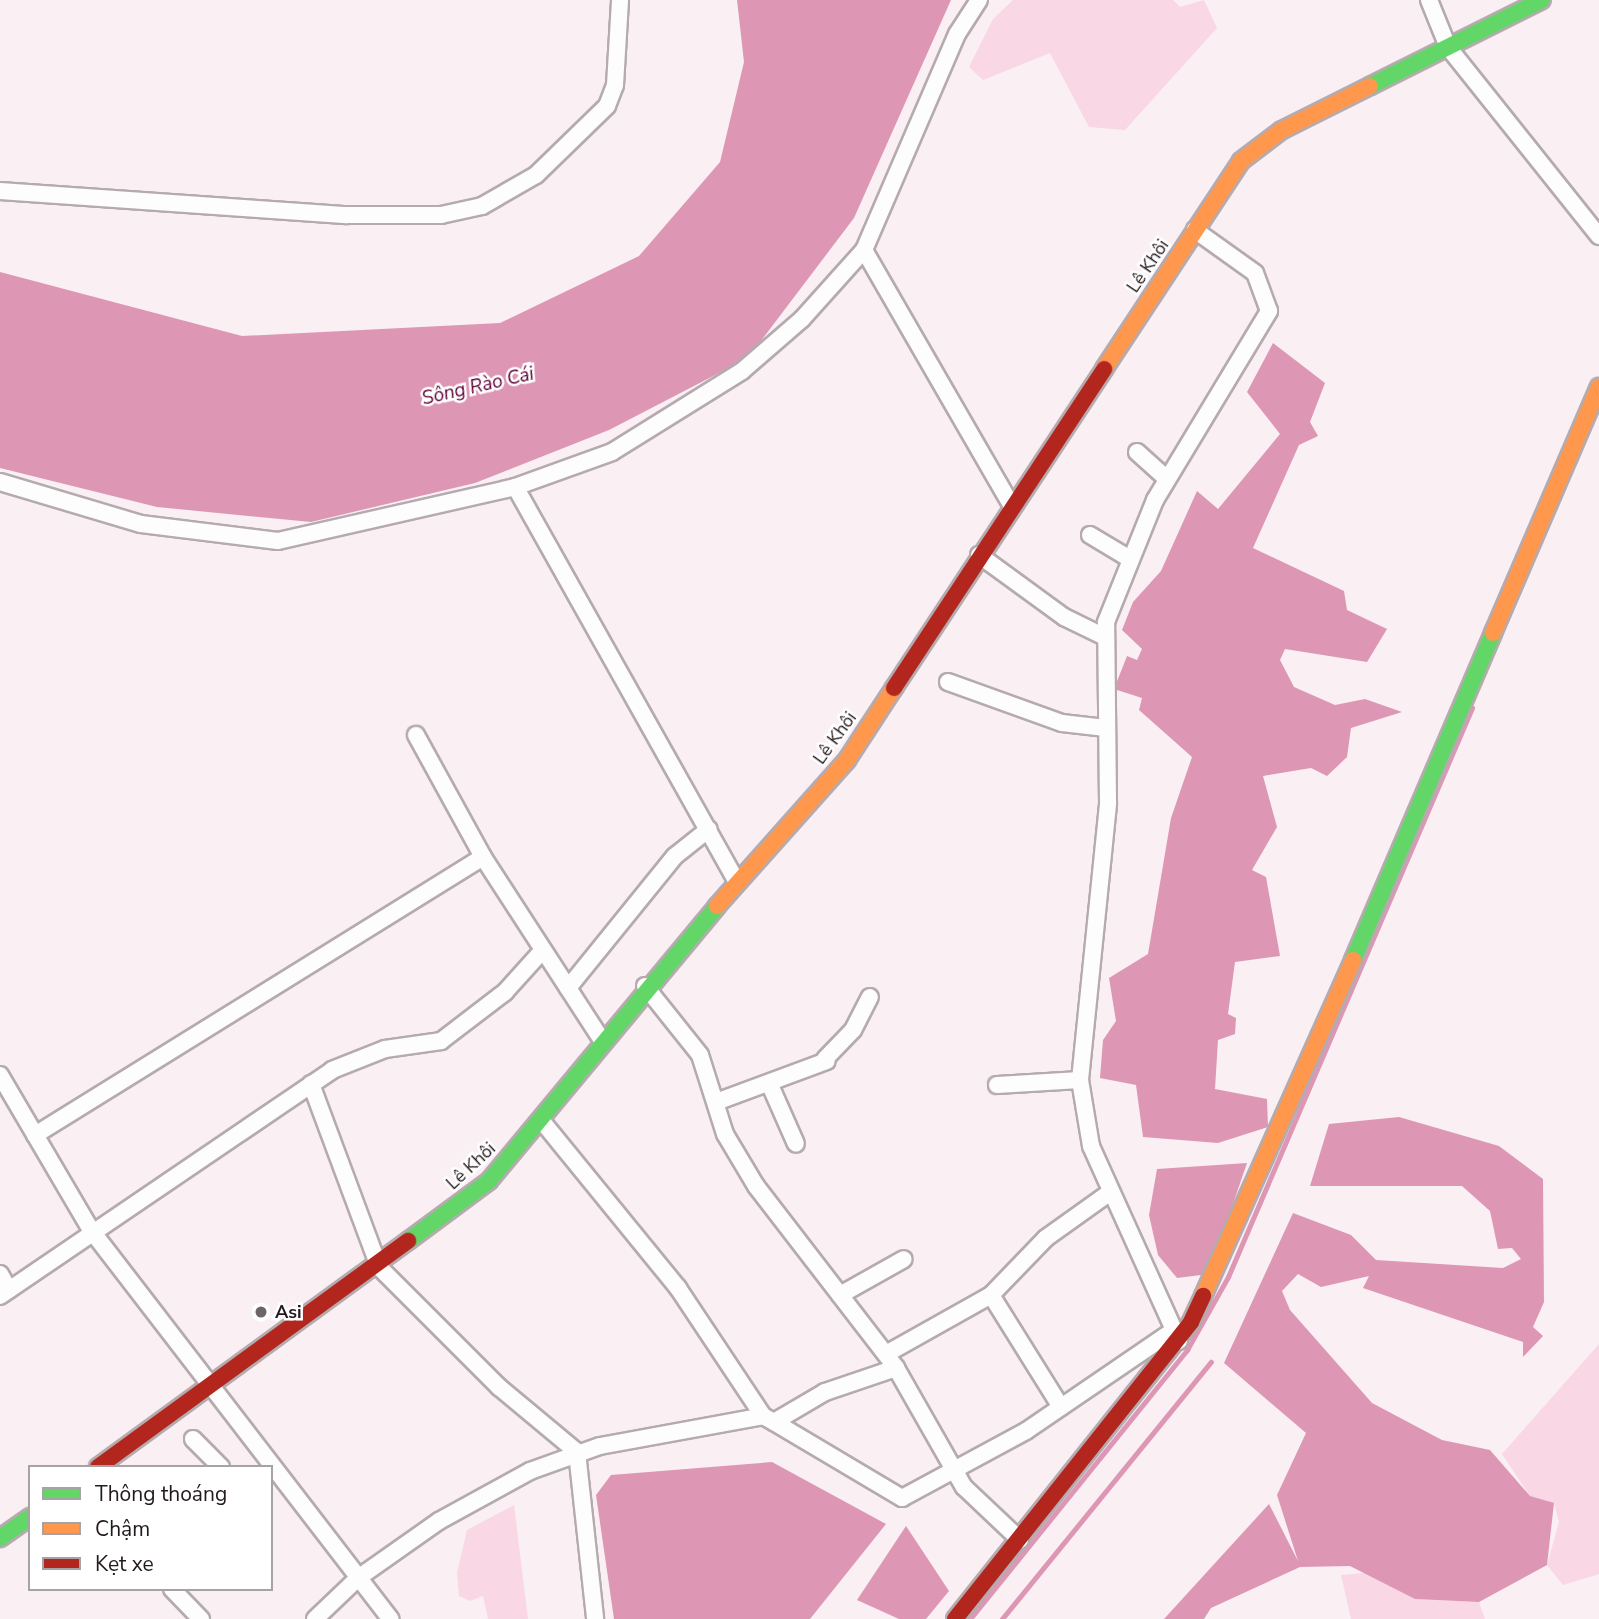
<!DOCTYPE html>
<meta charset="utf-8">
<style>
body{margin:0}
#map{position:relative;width:1599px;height:1619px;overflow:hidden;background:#faeff3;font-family:"Nunito Sans",sans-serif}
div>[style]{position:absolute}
.green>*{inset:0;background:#f9d7e4}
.water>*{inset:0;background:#dd97b5}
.stream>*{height:4.5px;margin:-2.25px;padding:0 2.25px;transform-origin:2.25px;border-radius:2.25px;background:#dd97b5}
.roads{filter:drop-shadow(2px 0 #b5abaf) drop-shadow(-2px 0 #b5abaf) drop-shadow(0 2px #b5abaf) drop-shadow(0 -2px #b5abaf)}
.street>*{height:16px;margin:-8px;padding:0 8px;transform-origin:8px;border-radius:8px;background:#fefdfd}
.fast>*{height:16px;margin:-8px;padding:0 8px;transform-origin:8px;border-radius:8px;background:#63d668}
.slow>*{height:16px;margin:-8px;padding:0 8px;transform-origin:8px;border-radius:8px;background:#ff974d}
.jam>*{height:16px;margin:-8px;padding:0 8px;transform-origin:8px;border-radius:8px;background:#b3261e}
.dots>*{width:19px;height:19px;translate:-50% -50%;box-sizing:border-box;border:4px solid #fff;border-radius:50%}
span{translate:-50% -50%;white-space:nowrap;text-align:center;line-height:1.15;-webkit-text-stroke:5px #fff;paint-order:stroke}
.street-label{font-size:18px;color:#23191d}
.poi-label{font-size:18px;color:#23191d;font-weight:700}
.left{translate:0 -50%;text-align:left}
.water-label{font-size:19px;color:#5c0136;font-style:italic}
.legend{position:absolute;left:28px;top:1465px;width:245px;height:126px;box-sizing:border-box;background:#fff;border:2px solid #a7a3a5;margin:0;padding:9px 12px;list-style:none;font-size:21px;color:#23191d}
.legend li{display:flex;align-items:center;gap:14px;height:35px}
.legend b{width:35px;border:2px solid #a7a3a5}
</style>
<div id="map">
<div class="green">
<i style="clip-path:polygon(1013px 0,1173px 0,1180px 7px,1204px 0,1217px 28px,1125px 130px,1089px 127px,1050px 53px,983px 80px,969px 67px,993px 19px)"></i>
<i style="clip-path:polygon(1599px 1344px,1599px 1574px,1563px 1585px,1547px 1565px,1559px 1522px,1554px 1503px,1536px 1505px,1502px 1454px)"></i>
<i style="clip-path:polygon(514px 1505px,528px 1619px,488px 1619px,483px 1596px,470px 1601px,459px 1596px,457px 1573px,467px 1530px)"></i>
<i style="clip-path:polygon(1375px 1572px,1415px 1599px,1479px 1602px,1485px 1619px,1351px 1619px,1341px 1575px)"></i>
</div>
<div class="water">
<i style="clip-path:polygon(737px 0,951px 0,854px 218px,748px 358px,609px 430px,475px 483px,311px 522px,157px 507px,0 468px,0 272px,242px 336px,500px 323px,639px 256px,720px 162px,744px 62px)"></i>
<i style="clip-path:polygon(1273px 343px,1325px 383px,1310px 422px,1318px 436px,1299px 445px,1253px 548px,1344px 591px,1347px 610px,1387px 629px,1367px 662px,1285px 649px,1280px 660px,1294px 687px,1335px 705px,1365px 699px,1402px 712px,1351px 728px,1347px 757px,1327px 776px,1311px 768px,1263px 776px,1277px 827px,1252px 870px,1266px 877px,1280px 956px,1235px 962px,1228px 1014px,1236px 1018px,1235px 1034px,1218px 1040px,1215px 1089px,1267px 1099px,1268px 1127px,1218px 1143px,1143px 1137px,1136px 1085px,1100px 1078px,1103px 1040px,1116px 1021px,1109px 978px,1148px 954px,1171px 818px,1192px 757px,1139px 710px,1142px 698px,1114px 689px,1127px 656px,1137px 660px,1142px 649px,1122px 630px,1133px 602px,1161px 571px,1197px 491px,1218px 509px,1280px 434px,1247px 392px)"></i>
<i style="clip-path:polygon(1399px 1117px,1499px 1146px,1543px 1179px,1544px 1302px,1533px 1327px,1543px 1336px,1523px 1357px,1523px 1342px,1363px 1288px,1369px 1276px,1321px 1287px,1298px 1274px,1282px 1291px,1290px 1310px,1372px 1403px,1442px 1440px,1490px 1450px,1530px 1496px,1554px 1503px,1547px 1565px,1479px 1602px,1415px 1599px,1350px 1566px,1300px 1567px,1211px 1608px,1204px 1619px,1164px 1619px,1269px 1504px,1298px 1561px,1277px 1495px,1306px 1433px,1224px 1363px,1293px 1213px,1351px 1235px,1376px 1260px,1503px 1268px,1521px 1259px,1512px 1248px,1498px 1249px,1490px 1211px,1462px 1186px,1310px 1186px,1329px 1124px)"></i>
<i style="clip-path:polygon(1247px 1163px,1209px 1274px,1177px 1278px,1158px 1255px,1149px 1215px,1157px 1169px)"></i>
<i style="clip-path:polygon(772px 1462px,886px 1524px,810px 1619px,614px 1619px,596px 1495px,611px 1475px)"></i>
<i style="clip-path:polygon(906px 1526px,949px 1591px,926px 1619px,899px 1619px,857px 1600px)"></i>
</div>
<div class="stream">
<i style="left:970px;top:1619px;width:346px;rotate:-51.1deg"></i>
<i style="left:1187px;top:1350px;width:84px;rotate:-60.7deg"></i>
<i style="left:1228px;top:1277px;width:619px;rotate:-66.79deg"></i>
<i style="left:1002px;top:1619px;width:331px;rotate:-50.9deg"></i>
</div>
<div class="roads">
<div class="street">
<i style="left:979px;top:0;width:40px;rotate:122.9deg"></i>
<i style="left:957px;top:34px;width:235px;rotate:113.3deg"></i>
<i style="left:864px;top:250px;width:294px;rotate:60deg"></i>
<i style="left:1429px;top:0;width:51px;rotate:68deg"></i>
<i style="left:1448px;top:47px;width:242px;rotate:51.4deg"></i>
<i style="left:0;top:191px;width:348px;rotate:4deg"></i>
<i style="left:347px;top:215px;width:94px"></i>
<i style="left:441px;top:215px;width:42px;rotate:-12.4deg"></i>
<i style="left:482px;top:206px;width:62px;rotate:-29.9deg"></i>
<i style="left:536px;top:175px;width:99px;rotate:-44.2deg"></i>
<i style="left:607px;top:106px;width:22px;rotate:-69deg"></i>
<i style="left:615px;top:85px;width:85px;rotate:-86.6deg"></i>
<i style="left:1137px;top:452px;width:40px;rotate:42deg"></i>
<i style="left:0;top:482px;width:147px;rotate:16.6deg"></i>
<i style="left:141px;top:524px;width:138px;rotate:7.1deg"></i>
<i style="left:278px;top:541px;width:243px;rotate:-12.8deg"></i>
<i style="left:1090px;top:535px;width:47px;rotate:31deg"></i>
<i style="left:979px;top:555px;width:105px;rotate:36.1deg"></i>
<i style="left:1064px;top:617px;width:43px;rotate:26deg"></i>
<i style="left:948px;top:682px;width:121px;rotate:19.8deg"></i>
<i style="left:1062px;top:723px;width:44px;rotate:6.5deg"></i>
<i style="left:416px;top:735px;width:139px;rotate:61.2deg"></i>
<i style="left:483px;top:857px;width:218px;rotate:57deg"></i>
<i style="left:737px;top:882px;width:453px;rotate:-119.3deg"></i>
<i style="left:515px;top:487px;width:103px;rotate:-19.8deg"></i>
<i style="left:612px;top:452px;width:153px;rotate:-31.9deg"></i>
<i style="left:742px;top:371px;width:79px;rotate:-40.9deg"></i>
<i style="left:802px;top:319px;width:93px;rotate:-48.1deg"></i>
<i style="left:645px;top:986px;width:88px;rotate:51.4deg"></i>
<i style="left:700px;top:1055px;width:83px;rotate:72.4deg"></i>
<i style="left:725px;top:1134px;width:61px;rotate:59.2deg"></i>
<i style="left:756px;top:1186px;width:230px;rotate:52.4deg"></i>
<i style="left:896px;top:1368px;width:137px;rotate:60.3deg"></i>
<i style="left:964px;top:1487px;width:77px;rotate:43.4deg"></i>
<i style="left:568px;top:988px;width:170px;rotate:-51deg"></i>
<i style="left:675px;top:856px;width:43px;rotate:-38.5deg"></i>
<i style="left:825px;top:1059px;width:40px;rotate:-46deg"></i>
<i style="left:853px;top:1030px;width:37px;rotate:-63deg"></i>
<i style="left:0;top:1075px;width:180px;rotate:59.6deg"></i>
<i style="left:91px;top:1230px;width:491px;rotate:52.4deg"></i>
<i style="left:311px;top:1084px;width:195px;rotate:69.6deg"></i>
<i style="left:379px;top:1267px;width:170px;rotate:45deg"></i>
<i style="left:499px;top:1387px;width:102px;rotate:39.8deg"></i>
<i style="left:577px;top:1452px;width:168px;rotate:83.8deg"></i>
<i style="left:770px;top:1085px;width:64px;rotate:66.2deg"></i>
<i style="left:997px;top:1085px;width:83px;rotate:-3.4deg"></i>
<i style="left:716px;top:1102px;width:118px;rotate:-20.3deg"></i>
<i style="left:541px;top:1120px;width:217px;rotate:50.8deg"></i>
<i style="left:678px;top:1288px;width:154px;rotate:56.4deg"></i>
<i style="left:35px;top:1135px;width:527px;rotate:-31.82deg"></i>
<i style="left:0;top:1274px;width:18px;rotate:61deg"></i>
<i style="left:840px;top:1295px;width:73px;rotate:-29.4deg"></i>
<i style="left:991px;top:1295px;width:132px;rotate:58deg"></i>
<i style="left:0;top:1296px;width:402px;rotate:-34.2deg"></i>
<i style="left:332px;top:1070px;width:57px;rotate:-21.6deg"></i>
<i style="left:385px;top:1049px;width:57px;rotate:-8.1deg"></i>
<i style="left:441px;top:1041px;width:81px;rotate:-37.4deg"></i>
<i style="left:505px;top:992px;width:55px;rotate:-47.9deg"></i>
<i style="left:1179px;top:1341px;width:214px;rotate:-114.3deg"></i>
<i style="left:1091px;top:1146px;width:67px;rotate:-99.5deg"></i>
<i style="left:1080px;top:1080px;width:279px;rotate:-84.2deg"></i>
<i style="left:1108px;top:802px;width:180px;rotate:-90.6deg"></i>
<i style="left:1106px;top:622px;width:131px;rotate:-68.1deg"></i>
<i style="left:1155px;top:500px;width:221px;rotate:-58.9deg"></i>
<i style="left:1269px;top:311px;width:40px;rotate:-110.2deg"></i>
<i style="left:1255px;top:273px;width:74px;rotate:-144.4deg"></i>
<i style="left:886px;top:1354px;width:120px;rotate:-29.3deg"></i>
<i style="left:991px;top:1295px;width:79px;rotate:-46deg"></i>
<i style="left:1046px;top:1238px;width:77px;rotate:-35.5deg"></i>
<i style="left:774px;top:1422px;width:149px;rotate:30.7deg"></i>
<i style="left:902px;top:1498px;width:141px;rotate:-28.4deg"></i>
<i style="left:1026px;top:1431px;width:179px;rotate:-34.3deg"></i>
<i style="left:193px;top:1439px;width:40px;rotate:45deg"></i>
<i style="left:172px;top:1589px;width:42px;rotate:46deg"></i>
<i style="left:315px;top:1619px;width:59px;rotate:-43.6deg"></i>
<i style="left:358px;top:1578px;width:99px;rotate:-35.1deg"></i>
<i style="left:439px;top:1521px;width:104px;rotate:-28.8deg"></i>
<i style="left:530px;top:1471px;width:74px;rotate:-19.7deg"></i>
<i style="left:600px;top:1446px;width:166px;rotate:-10.4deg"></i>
<i style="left:763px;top:1416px;width:13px;rotate:29deg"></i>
<i style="left:774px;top:1422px;width:59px;rotate:-30.5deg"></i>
<i style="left:825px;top:1392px;width:75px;rotate:-18.7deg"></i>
</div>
<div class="fast">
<i style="left:1370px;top:86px;width:192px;rotate:-26.6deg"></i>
<i style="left:1353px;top:960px;width:356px;rotate:-66.8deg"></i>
<i style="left:408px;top:1241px;width:101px;rotate:-36.5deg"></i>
<i style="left:489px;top:1181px;width:357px;rotate:-50.3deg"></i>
<i style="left:0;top:1538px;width:37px;rotate:-35deg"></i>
</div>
<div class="slow">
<i style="left:1104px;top:369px;width:249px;rotate:-56.6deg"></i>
<i style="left:1241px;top:161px;width:51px;rotate:-37.1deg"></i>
<i style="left:1282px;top:130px;width:98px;rotate:-26.6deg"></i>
<i style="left:1493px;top:633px;width:268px;rotate:-66.7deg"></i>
<i style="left:717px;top:906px;width:195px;rotate:-48.3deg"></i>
<i style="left:847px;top:760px;width:86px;rotate:-56.9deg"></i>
<i style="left:1203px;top:1296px;width:368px;rotate:-65.9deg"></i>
</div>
<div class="jam">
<i style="left:894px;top:688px;width:382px;rotate:-56.6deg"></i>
<i style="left:98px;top:1467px;width:384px;rotate:-36.1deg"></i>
<i style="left:955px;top:1619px;width:379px;rotate:-51.5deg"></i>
<i style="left:1191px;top:1322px;width:29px;rotate:-65deg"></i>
</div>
</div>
<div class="dots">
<i style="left:261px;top:1312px;background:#6e6468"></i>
</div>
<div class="street-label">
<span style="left:1148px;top:266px;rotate:-56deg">Lê Khôi</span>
<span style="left:835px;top:738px;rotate:-54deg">Lê Khôi</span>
<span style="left:471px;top:1166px;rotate:-43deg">Lê Khôi</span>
</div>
<div class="poi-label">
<span class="left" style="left:275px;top:1312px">Asi</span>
</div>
<div class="water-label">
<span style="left:478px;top:387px;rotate:-13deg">Sông Rào Cái</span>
</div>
<ul class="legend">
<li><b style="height:9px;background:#63d668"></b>Thông thoáng</li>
<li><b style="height:9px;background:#ff974d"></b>Chậm</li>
<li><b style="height:9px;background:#b3261e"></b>Kẹt xe</li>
</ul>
</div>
